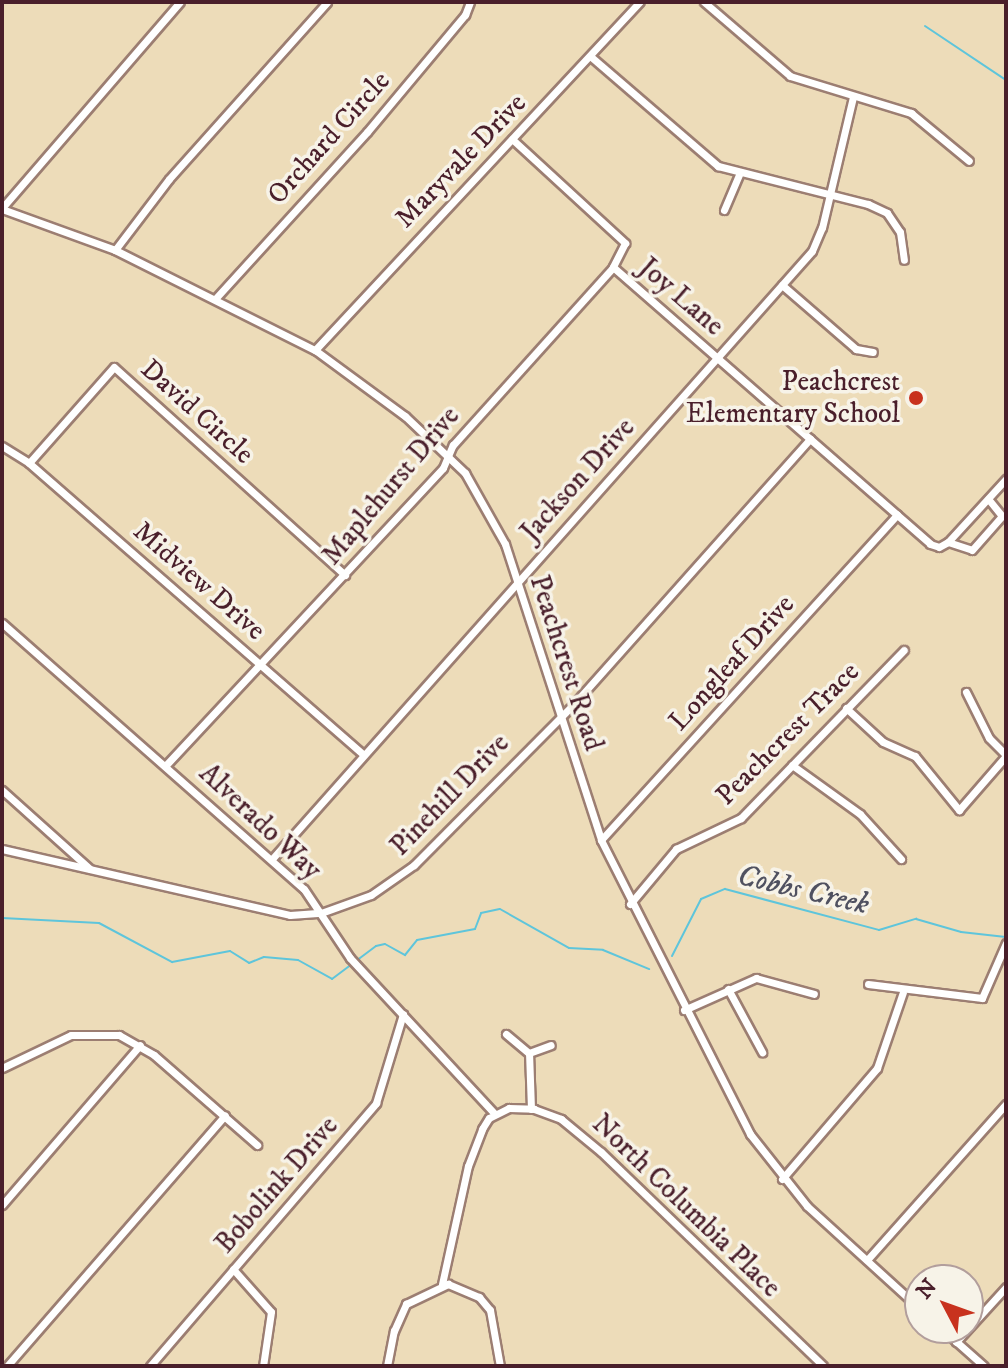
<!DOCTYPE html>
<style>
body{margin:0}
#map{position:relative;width:1008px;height:1368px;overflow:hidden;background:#eddcb9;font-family:"IM FELL DW Pica",serif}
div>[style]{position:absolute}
.stream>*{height:2px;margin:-1px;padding:0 1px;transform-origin:1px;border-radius:1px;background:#5ec5db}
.roads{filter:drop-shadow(2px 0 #9c7e72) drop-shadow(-2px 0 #9c7e72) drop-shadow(0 2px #9c7e72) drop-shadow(0 -2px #9c7e72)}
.minor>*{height:7px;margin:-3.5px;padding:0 3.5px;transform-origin:3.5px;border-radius:3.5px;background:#fff}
.dots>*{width:22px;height:22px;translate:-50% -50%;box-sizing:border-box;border:4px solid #f7f3e8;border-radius:50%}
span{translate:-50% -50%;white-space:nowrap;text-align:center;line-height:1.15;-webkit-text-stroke:7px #f7f3e8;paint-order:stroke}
.street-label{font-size:28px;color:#4a1f2b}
.poi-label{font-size:28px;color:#4a1f2b}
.right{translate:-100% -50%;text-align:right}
.water-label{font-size:30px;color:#505160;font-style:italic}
.frame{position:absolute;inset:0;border:4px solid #4a1f2b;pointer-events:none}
.north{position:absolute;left:904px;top:1264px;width:80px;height:80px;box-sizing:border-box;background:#f7f3e8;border:2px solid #b29e9c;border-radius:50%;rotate:311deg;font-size:22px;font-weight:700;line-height:32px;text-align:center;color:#4a1f2b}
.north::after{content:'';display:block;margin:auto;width:28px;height:36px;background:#c8321e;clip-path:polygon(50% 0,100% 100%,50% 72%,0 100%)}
</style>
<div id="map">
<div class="stream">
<i style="left:925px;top:26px;width:97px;rotate:33.7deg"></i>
<i style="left:2px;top:918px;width:97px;rotate:3deg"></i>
<i style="left:99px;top:923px;width:83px;rotate:28.1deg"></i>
<i style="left:172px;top:962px;width:59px;rotate:-10.7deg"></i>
<i style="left:230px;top:951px;width:22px;rotate:32deg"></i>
<i style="left:249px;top:963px;width:16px;rotate:-22deg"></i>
<i style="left:264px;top:957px;width:34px;rotate:5deg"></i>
<i style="left:298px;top:960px;width:39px;rotate:29deg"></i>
<i style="left:332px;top:979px;width:55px;rotate:-36.9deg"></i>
<i style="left:376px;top:946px;width:9px;rotate:-13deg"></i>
<i style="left:385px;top:944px;width:23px;rotate:29deg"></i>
<i style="left:405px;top:955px;width:19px;rotate:-51deg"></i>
<i style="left:417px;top:940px;width:59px;rotate:-10.7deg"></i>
<i style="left:475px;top:929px;width:17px;rotate:-69deg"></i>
<i style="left:481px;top:913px;width:19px;rotate:-12deg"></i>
<i style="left:500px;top:909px;width:79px;rotate:29.5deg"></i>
<i style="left:569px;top:948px;width:34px;rotate:3deg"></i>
<i style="left:603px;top:950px;width:50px;rotate:22.4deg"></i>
<i style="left:672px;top:956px;width:64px;rotate:-63deg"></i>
<i style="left:701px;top:899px;width:26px;rotate:-23deg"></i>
<i style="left:725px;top:889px;width:159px;rotate:14.9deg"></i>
<i style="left:879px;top:930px;width:39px;rotate:-17deg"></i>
<i style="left:916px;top:919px;width:47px;rotate:16.1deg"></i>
<i style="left:961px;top:932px;width:45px;rotate:6.3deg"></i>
</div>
<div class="roads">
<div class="minor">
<i style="left:704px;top:2px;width:113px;rotate:40.7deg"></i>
<i style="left:790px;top:76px;width:127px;rotate:17deg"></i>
<i style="left:911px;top:113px;width:75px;rotate:39.6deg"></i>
<i style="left:590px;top:56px;width:169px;rotate:40.7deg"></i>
<i style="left:718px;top:166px;width:155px;rotate:14.2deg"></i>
<i style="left:868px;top:204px;width:21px;rotate:25deg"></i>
<i style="left:887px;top:213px;width:23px;rotate:56deg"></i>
<i style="left:900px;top:232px;width:28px;rotate:82deg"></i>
<i style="left:512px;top:139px;width:154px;rotate:42.6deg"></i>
<i style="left:625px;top:243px;width:27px;rotate:117deg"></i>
<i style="left:613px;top:267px;width:421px;rotate:41.1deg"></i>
<i style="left:930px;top:544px;width:9px;rotate:18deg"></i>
<i style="left:939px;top:547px;width:10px;rotate:-29deg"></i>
<i style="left:948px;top:542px;width:86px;rotate:-47.4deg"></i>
<i style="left:2px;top:208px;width:272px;rotate:-49.2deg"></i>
<i style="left:2px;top:209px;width:120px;rotate:19.9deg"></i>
<i style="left:115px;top:250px;width:224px;rotate:26.6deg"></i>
<i style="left:315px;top:350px;width:112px;rotate:36.3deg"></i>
<i style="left:405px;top:416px;width:83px;rotate:43.5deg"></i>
<i style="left:465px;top:473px;width:81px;rotate:60.6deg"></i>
<i style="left:505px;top:544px;width:311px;rotate:72deg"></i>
<i style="left:601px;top:840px;width:330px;rotate:63.1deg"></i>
<i style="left:750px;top:1134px;width:92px;rotate:51.6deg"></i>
<i style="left:807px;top:1206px;width:153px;rotate:42.3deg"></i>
<i style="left:724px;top:210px;width:39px;rotate:-67deg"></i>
<i style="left:115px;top:250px;width:89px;rotate:-52.7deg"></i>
<i style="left:169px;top:179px;width:237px;rotate:-48.2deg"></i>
<i style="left:782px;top:285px;width:98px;rotate:40.9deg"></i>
<i style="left:856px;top:349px;width:17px;rotate:10deg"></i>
<i style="left:215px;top:299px;width:226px;rotate:-47.7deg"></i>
<i style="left:367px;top:132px;width:153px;rotate:-50.1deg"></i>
<i style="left:465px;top:15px;width:14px;rotate:-69deg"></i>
<i style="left:315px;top:350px;width:476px;rotate:-47deg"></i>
<i style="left:2px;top:446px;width:32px;rotate:32deg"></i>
<i style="left:29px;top:463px;width:443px;rotate:41.1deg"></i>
<i style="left:29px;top:463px;width:128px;rotate:-48.5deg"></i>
<i style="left:114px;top:367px;width:311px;rotate:42deg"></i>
<i style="left:948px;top:542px;width:25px;rotate:18deg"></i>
<i style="left:972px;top:550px;width:45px;rotate:-48.6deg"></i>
<i style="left:1002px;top:516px;width:22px;rotate:-129deg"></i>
<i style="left:2px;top:623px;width:402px;rotate:41.4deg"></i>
<i style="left:304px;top:889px;width:83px;rotate:56.3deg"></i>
<i style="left:350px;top:958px;width:213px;rotate:47.1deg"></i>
<i style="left:966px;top:692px;width:51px;rotate:63.4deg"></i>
<i style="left:989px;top:738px;width:24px;rotate:45deg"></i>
<i style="left:846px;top:708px;width:50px;rotate:42.6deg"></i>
<i style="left:883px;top:742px;width:35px;rotate:24deg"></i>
<i style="left:915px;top:756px;width:70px;rotate:50.8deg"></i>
<i style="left:959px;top:810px;width:72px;rotate:-49deg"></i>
<i style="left:166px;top:765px;width:406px;rotate:-47deg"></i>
<i style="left:443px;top:468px;width:25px;rotate:-67deg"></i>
<i style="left:453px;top:445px;width:239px;rotate:-48deg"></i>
<i style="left:792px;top:765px;width:84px;rotate:35.8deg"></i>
<i style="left:860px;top:814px;width:61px;rotate:47.7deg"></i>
<i style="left:2px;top:790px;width:118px;rotate:41.9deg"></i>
<i style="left:601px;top:840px;width:440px;rotate:-47.7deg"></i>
<i style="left:2px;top:849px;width:295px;rotate:12.9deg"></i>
<i style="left:290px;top:915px;width:31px;rotate:-4deg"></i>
<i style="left:321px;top:913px;width:53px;rotate:-19.8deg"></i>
<i style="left:371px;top:895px;width:52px;rotate:-34.9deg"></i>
<i style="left:414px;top:865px;width:224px;rotate:-45.2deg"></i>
<i style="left:572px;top:706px;width:358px;rotate:-48.3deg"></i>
<i style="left:272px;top:859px;width:813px;rotate:-48.39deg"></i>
<i style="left:812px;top:251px;width:25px;rotate:-67deg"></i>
<i style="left:822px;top:228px;width:135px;rotate:-76.7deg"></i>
<i style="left:630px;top:904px;width:72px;rotate:-50.1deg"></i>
<i style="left:676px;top:849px;width:72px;rotate:-25.5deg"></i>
<i style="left:741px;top:818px;width:234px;rotate:-45.9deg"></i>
<i style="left:868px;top:984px;width:115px;rotate:7deg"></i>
<i style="left:982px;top:998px;width:60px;rotate:-66.4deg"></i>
<i style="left:728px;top:989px;width:72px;rotate:61.6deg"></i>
<i style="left:684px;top:1010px;width:79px;rotate:-24deg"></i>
<i style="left:756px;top:978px;width:60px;rotate:15.4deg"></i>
<i style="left:506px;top:1034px;width:30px;rotate:40deg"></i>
<i style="left:2px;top:1068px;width:76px;rotate:-25.6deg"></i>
<i style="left:71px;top:1035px;width:48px"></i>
<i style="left:119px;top:1035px;width:40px;rotate:29.7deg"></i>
<i style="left:154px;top:1055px;width:137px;rotate:41.1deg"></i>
<i style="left:531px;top:1109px;width:56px;rotate:-92deg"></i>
<i style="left:529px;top:1053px;width:23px;rotate:-20deg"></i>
<i style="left:782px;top:1179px;width:146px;rotate:-49.4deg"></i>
<i style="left:877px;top:1068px;width:80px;rotate:-71.1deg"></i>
<i style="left:2px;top:1205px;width:211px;rotate:-49.2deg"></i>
<i style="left:867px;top:1260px;width:209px;rotate:-48.3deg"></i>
<i style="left:233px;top:1269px;width:57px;rotate:48.5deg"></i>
<i style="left:271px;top:1312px;width:55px;rotate:98.4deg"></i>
<i style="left:442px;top:1284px;width:121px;rotate:-77.6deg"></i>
<i style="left:468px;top:1166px;width:40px;rotate:-69deg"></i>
<i style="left:482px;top:1129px;width:13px;rotate:-58deg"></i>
<i style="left:489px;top:1118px;width:22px;rotate:-27deg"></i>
<i style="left:509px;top:1108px;width:25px;rotate:2deg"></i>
<i style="left:534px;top:1109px;width:29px;rotate:20deg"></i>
<i style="left:561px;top:1119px;width:52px;rotate:39.5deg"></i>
<i style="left:601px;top:1152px;width:308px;rotate:43.9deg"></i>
<i style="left:941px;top:1328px;width:57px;rotate:41.5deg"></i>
<i style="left:956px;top:1342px;width:74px;rotate:-47.7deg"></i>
<i style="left:7px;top:1366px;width:332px;rotate:-49deg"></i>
<i style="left:150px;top:1366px;width:347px;rotate:-49.3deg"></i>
<i style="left:376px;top:1103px;width:93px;rotate:-73.1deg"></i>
<i style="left:387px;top:1366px;width:36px;rotate:-79deg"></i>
<i style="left:394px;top:1331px;width:30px;rotate:-66deg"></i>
<i style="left:406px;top:1304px;width:47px;rotate:-25.5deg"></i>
<i style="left:448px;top:1284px;width:34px;rotate:23deg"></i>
<i style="left:479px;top:1297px;width:17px;rotate:50deg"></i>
<i style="left:490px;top:1310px;width:57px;rotate:79.9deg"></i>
</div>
</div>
<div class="dots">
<i style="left:916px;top:398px;background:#c8321e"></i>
</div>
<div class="street-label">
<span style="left:329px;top:138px;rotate:-48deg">Orchard Circle</span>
<span style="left:461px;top:161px;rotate:-46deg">Maryvale Drive</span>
<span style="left:681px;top:297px;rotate:41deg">Joy Lane</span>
<span style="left:197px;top:412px;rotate:42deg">David Circle</span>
<span style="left:578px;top:480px;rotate:-48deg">Jackson Drive</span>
<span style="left:391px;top:486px;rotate:-50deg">Maplehurst Drive</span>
<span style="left:199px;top:581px;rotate:41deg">Midview Drive</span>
<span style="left:566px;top:663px;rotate:72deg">Peachcrest Road</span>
<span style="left:732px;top:663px;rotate:-48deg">Longleaf Drive</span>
<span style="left:788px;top:734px;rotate:-45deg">Peachcrest Trace</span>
<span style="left:450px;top:795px;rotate:-46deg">Pinehill Drive</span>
<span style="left:260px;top:822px;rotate:43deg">Alverado Way</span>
<span style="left:277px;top:1185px;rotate:-49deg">Bobolink Drive</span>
<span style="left:686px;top:1206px;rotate:44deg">North Columbia Place</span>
</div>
<div class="poi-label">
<span class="right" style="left:900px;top:398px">Peachcrest<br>Elementary School</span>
</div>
<div class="water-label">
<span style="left:803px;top:891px;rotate:13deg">Cobbs Creek</span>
</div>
<div class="frame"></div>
<div class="north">N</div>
</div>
